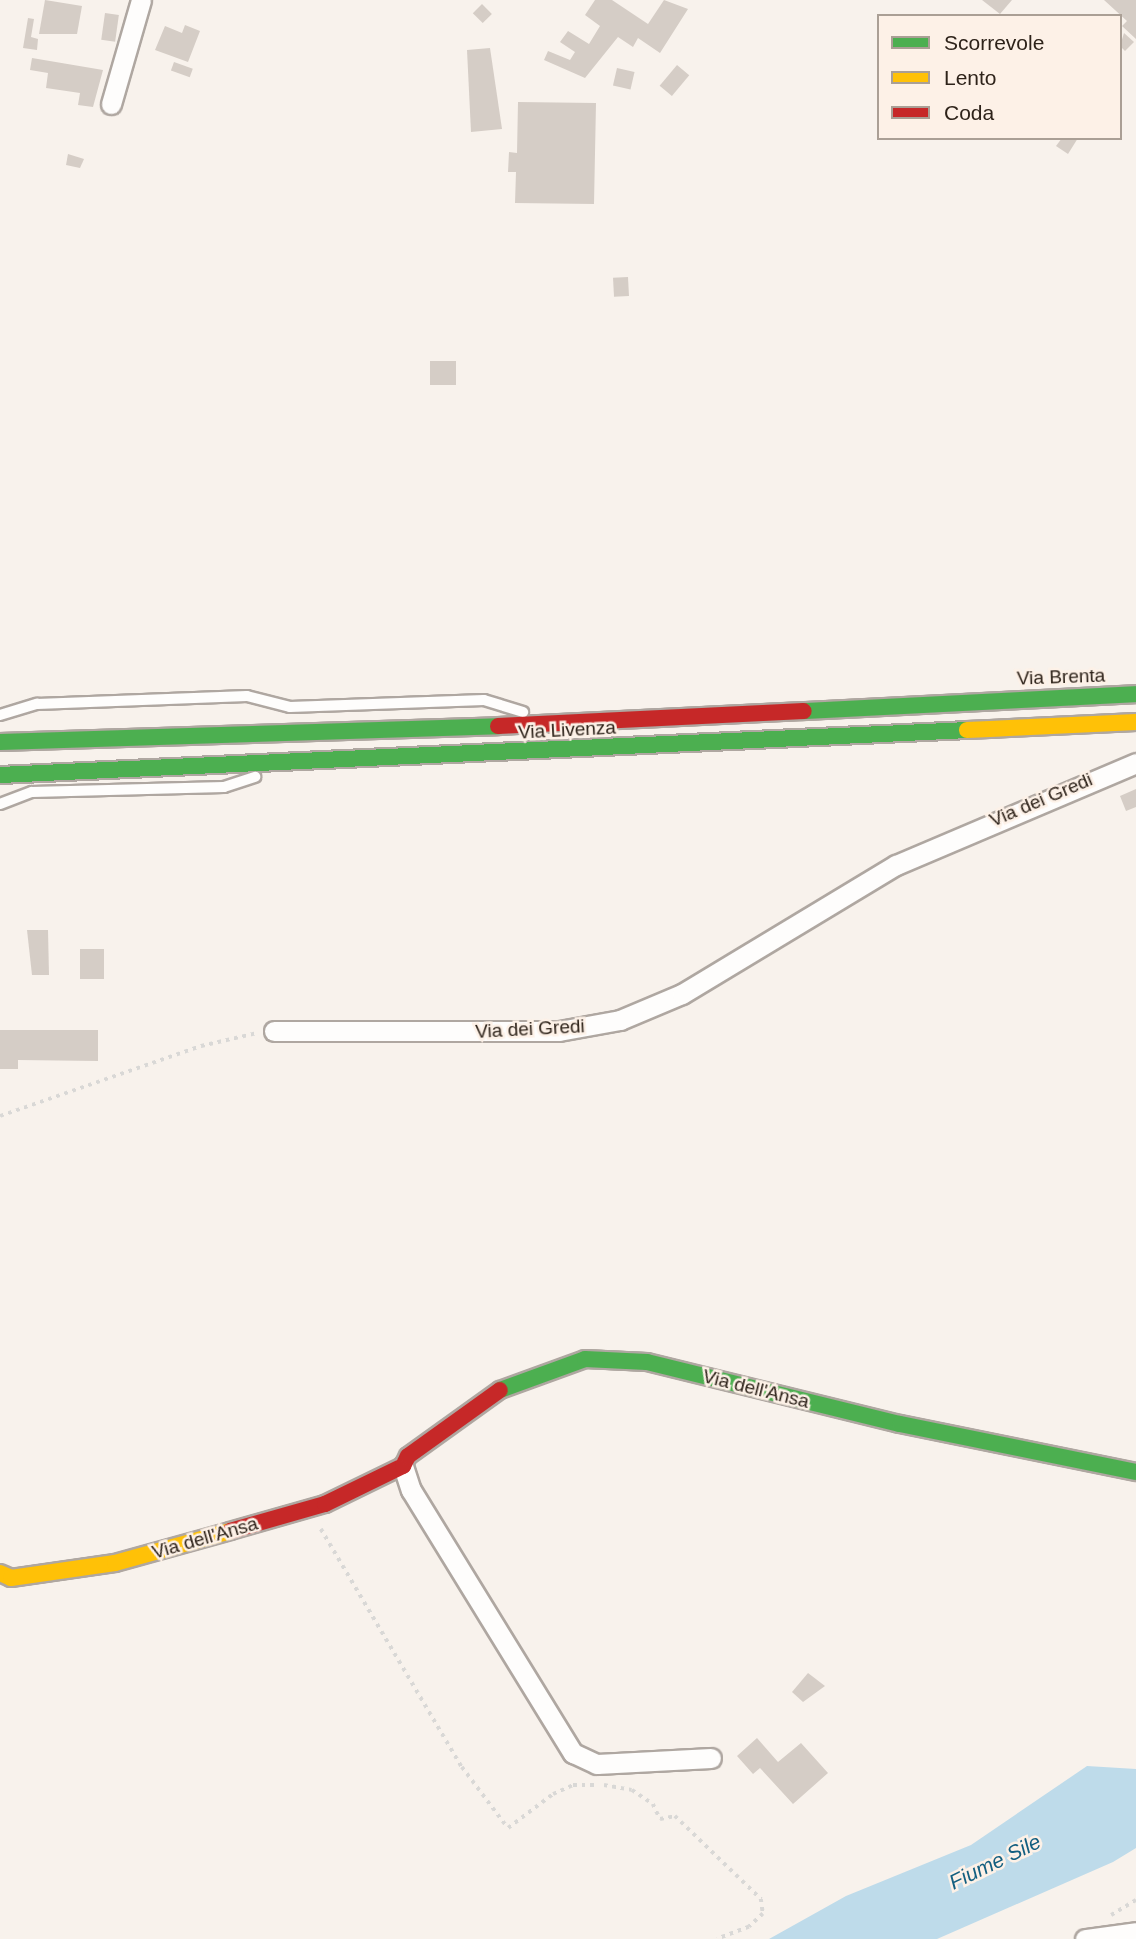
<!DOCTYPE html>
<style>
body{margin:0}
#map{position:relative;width:1136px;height:1939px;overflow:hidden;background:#f8f2ec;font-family:Arial,sans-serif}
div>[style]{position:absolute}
.water>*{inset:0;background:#bedbea}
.building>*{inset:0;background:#d5cdc6;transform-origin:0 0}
.path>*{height:3.5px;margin-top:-1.75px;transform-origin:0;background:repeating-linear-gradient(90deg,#d9d8d6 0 3.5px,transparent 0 8.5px)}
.roads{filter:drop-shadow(2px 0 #afa7a1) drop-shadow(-2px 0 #afa7a1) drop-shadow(0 2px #afa7a1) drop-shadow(0 -2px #afa7a1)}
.lane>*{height:10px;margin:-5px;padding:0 5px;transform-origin:5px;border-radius:5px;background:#fefdfc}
.street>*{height:19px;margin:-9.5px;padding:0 9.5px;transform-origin:9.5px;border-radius:9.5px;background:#fefdfc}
.fast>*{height:16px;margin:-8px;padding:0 8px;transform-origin:8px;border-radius:8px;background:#4caf50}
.slow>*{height:16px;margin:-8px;padding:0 8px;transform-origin:8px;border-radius:8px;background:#ffc107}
.jam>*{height:16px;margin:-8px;padding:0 8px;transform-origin:8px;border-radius:8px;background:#c62828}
span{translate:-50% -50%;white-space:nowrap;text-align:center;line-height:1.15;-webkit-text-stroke:5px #fdf1e7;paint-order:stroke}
.street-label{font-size:19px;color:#2e231a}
.water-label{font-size:21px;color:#135f80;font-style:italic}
.legend{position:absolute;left:877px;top:14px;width:245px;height:126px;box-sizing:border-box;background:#fdf1e7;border:2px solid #aa9f95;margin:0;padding:9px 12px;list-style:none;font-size:21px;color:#2e231a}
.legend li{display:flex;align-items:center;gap:14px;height:35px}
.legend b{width:35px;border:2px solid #aa9f95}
</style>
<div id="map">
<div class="water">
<i style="clip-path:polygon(1087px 1766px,1136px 1769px,1136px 1848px,1113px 1862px,937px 1939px,769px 1939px,846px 1896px,971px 1845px)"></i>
</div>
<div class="building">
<i style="clip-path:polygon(45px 0,82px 6px,77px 34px,39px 34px)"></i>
<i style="clip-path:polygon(595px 0,612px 0,648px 24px,664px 0,688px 9px,660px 53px,638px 38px,633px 47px,618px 37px,585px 78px,544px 60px,548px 51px,570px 60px,575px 52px,560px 42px,568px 31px,589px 44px,600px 26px,585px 15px)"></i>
<i style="clip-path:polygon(982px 0,1012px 0,1000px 14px)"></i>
<i style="clip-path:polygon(1104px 0,1136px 0,1136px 39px,1122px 26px,1127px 21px)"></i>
<i style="left:482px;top:4px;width:14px;height:13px;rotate:45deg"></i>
<i style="left:105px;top:13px;width:14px;height:27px;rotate:8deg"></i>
<i style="clip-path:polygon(28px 18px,34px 19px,31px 37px,38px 39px,37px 50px,23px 48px)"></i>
<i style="clip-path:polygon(185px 25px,200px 31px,188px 62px,155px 50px,165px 26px,182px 33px)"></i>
<i style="clip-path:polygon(1124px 33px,1134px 42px,1125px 51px,1120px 46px)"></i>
<i style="clip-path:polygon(490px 48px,502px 129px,471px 132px,467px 50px)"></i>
<i style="clip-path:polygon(32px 58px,103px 70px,93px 107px,78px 105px,80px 93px,46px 88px,48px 73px,30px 70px)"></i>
<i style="left:174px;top:62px;width:20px;height:9px;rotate:20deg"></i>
<i style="left:677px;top:65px;width:16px;height:27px;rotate:40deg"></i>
<i style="left:617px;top:68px;width:18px;height:18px;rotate:13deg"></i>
<i style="clip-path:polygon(518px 102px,596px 103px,594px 204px,515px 203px,516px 172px,508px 172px,509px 152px,517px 153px)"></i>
<i style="clip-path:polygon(1062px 138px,1078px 138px,1068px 154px,1056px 146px)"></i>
<i style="clip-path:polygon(68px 154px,84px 159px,80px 168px,66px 165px)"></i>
<i style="left:628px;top:277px;width:19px;height:15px;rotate:87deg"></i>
<i style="left:430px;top:361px;width:26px;height:24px"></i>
<i style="clip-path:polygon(1136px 789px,1136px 807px,1126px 811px,1120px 796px)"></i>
<i style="clip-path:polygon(27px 930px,48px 930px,49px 975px,32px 975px)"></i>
<i style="left:104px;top:949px;width:30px;height:24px;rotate:90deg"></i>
<i style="clip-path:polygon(0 1030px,98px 1030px,98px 1061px,18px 1060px,18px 1069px,0 1069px)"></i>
<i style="clip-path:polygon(808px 1673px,825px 1686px,803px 1702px,792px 1692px)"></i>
<i style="clip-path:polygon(757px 1738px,778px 1762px,801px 1743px,828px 1773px,793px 1804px,760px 1768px,753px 1774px,737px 1756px)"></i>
</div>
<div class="path">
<i style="left:0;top:1116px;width:213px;rotate:-19.2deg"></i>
<i style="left:201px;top:1046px;width:57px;rotate:-13.1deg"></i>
<i style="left:321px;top:1529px;width:277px;rotate:59.4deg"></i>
<i style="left:462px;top:1767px;width:76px;rotate:53deg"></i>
<i style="left:508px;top:1828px;width:56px;rotate:-37.1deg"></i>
<i style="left:553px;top:1794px;width:22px;rotate:-24deg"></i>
<i style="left:573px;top:1785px;width:23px"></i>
<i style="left:604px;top:1785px;width:28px;rotate:10deg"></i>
<i style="left:632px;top:1790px;width:25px;rotate:34deg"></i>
<i style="left:653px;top:1804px;width:17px;rotate:65deg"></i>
<i style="left:660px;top:1819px;width:15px;rotate:-11deg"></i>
<i style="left:675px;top:1816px;width:120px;rotate:44deg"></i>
<i style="left:761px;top:1899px;width:15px;rotate:82deg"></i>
<i style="left:763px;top:1914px;width:19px;rotate:137deg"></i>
<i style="left:749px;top:1927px;width:34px;rotate:159deg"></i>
<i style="left:1111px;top:1915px;width:29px;rotate:-31deg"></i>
</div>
<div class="roads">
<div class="lane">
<i style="left:0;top:715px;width:39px;rotate:-17deg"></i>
<i style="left:37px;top:704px;width:210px;rotate:-2.2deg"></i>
<i style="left:247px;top:696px;width:44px;rotate:14.3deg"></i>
<i style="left:290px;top:707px;width:194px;rotate:-2.1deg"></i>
<i style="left:484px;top:700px;width:41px;rotate:17.1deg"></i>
<i style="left:0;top:804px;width:34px;rotate:-21deg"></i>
<i style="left:32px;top:792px;width:192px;rotate:-1.5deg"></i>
<i style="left:224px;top:787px;width:33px;rotate:-18deg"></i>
</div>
<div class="street">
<i style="left:111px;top:104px;width:108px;rotate:-73.9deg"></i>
<i style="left:274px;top:1031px;width:285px"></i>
<i style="left:559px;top:1031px;width:62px;rotate:-10.2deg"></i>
<i style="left:620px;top:1020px;width:67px;rotate:-22.8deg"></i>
<i style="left:682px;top:994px;width:250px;rotate:-31.1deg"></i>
<i style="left:896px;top:865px;width:261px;rotate:-23deg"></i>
<i style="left:403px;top:1466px;width:25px;rotate:72deg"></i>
<i style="left:411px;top:1490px;width:309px;rotate:58.4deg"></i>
<i style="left:573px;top:1753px;width:26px;rotate:25deg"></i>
<i style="left:597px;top:1764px;width:114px;rotate:-3deg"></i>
<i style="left:1085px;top:1939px;width:51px;rotate:-7.8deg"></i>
</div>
<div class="fast">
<i style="left:804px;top:711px;width:332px;rotate:-2.9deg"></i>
<i style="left:0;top:742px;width:498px;rotate:-1.8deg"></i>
<i style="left:0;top:775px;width:968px;rotate:-2.66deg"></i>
<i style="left:500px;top:1390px;width:90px;rotate:-20deg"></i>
<i style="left:585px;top:1359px;width:62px;rotate:2.8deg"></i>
<i style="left:647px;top:1362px;width:260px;rotate:13.8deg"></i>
<i style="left:900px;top:1424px;width:241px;rotate:11.5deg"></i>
</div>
<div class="slow">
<i style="left:967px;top:730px;width:169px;rotate:-2.7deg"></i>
<i style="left:0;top:1573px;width:12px;rotate:24deg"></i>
<i style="left:11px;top:1578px;width:105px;rotate:-8.2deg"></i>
<i style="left:115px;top:1563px;width:119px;rotate:-15.5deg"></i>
</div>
<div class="jam">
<i style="left:498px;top:726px;width:306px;rotate:-2.8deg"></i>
<i style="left:230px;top:1531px;width:99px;rotate:-15.9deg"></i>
<i style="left:325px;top:1504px;width:87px;rotate:-26deg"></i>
<i style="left:403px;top:1466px;width:11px;rotate:-63deg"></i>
<i style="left:408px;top:1456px;width:113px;rotate:-35.7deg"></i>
</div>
</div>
<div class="street-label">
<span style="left:1061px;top:677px;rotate:-2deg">Via Brenta</span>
<span style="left:567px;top:730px;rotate:-3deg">Via Livenza</span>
<span style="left:1041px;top:800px;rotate:-23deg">Via dei Gredi</span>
<span style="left:530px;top:1029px;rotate:-3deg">Via dei Gredi</span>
<span style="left:756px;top:1389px;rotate:14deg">Via dell'Ansa</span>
<span style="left:205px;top:1538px;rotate:-16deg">Via dell'Ansa</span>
</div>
<div class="water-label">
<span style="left:995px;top:1862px;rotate:-26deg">Fiume Sile</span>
</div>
<ul class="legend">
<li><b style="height:9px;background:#4caf50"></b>Scorrevole</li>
<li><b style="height:9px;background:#ffc107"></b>Lento</li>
<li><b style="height:9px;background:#c62828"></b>Coda</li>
</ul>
</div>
